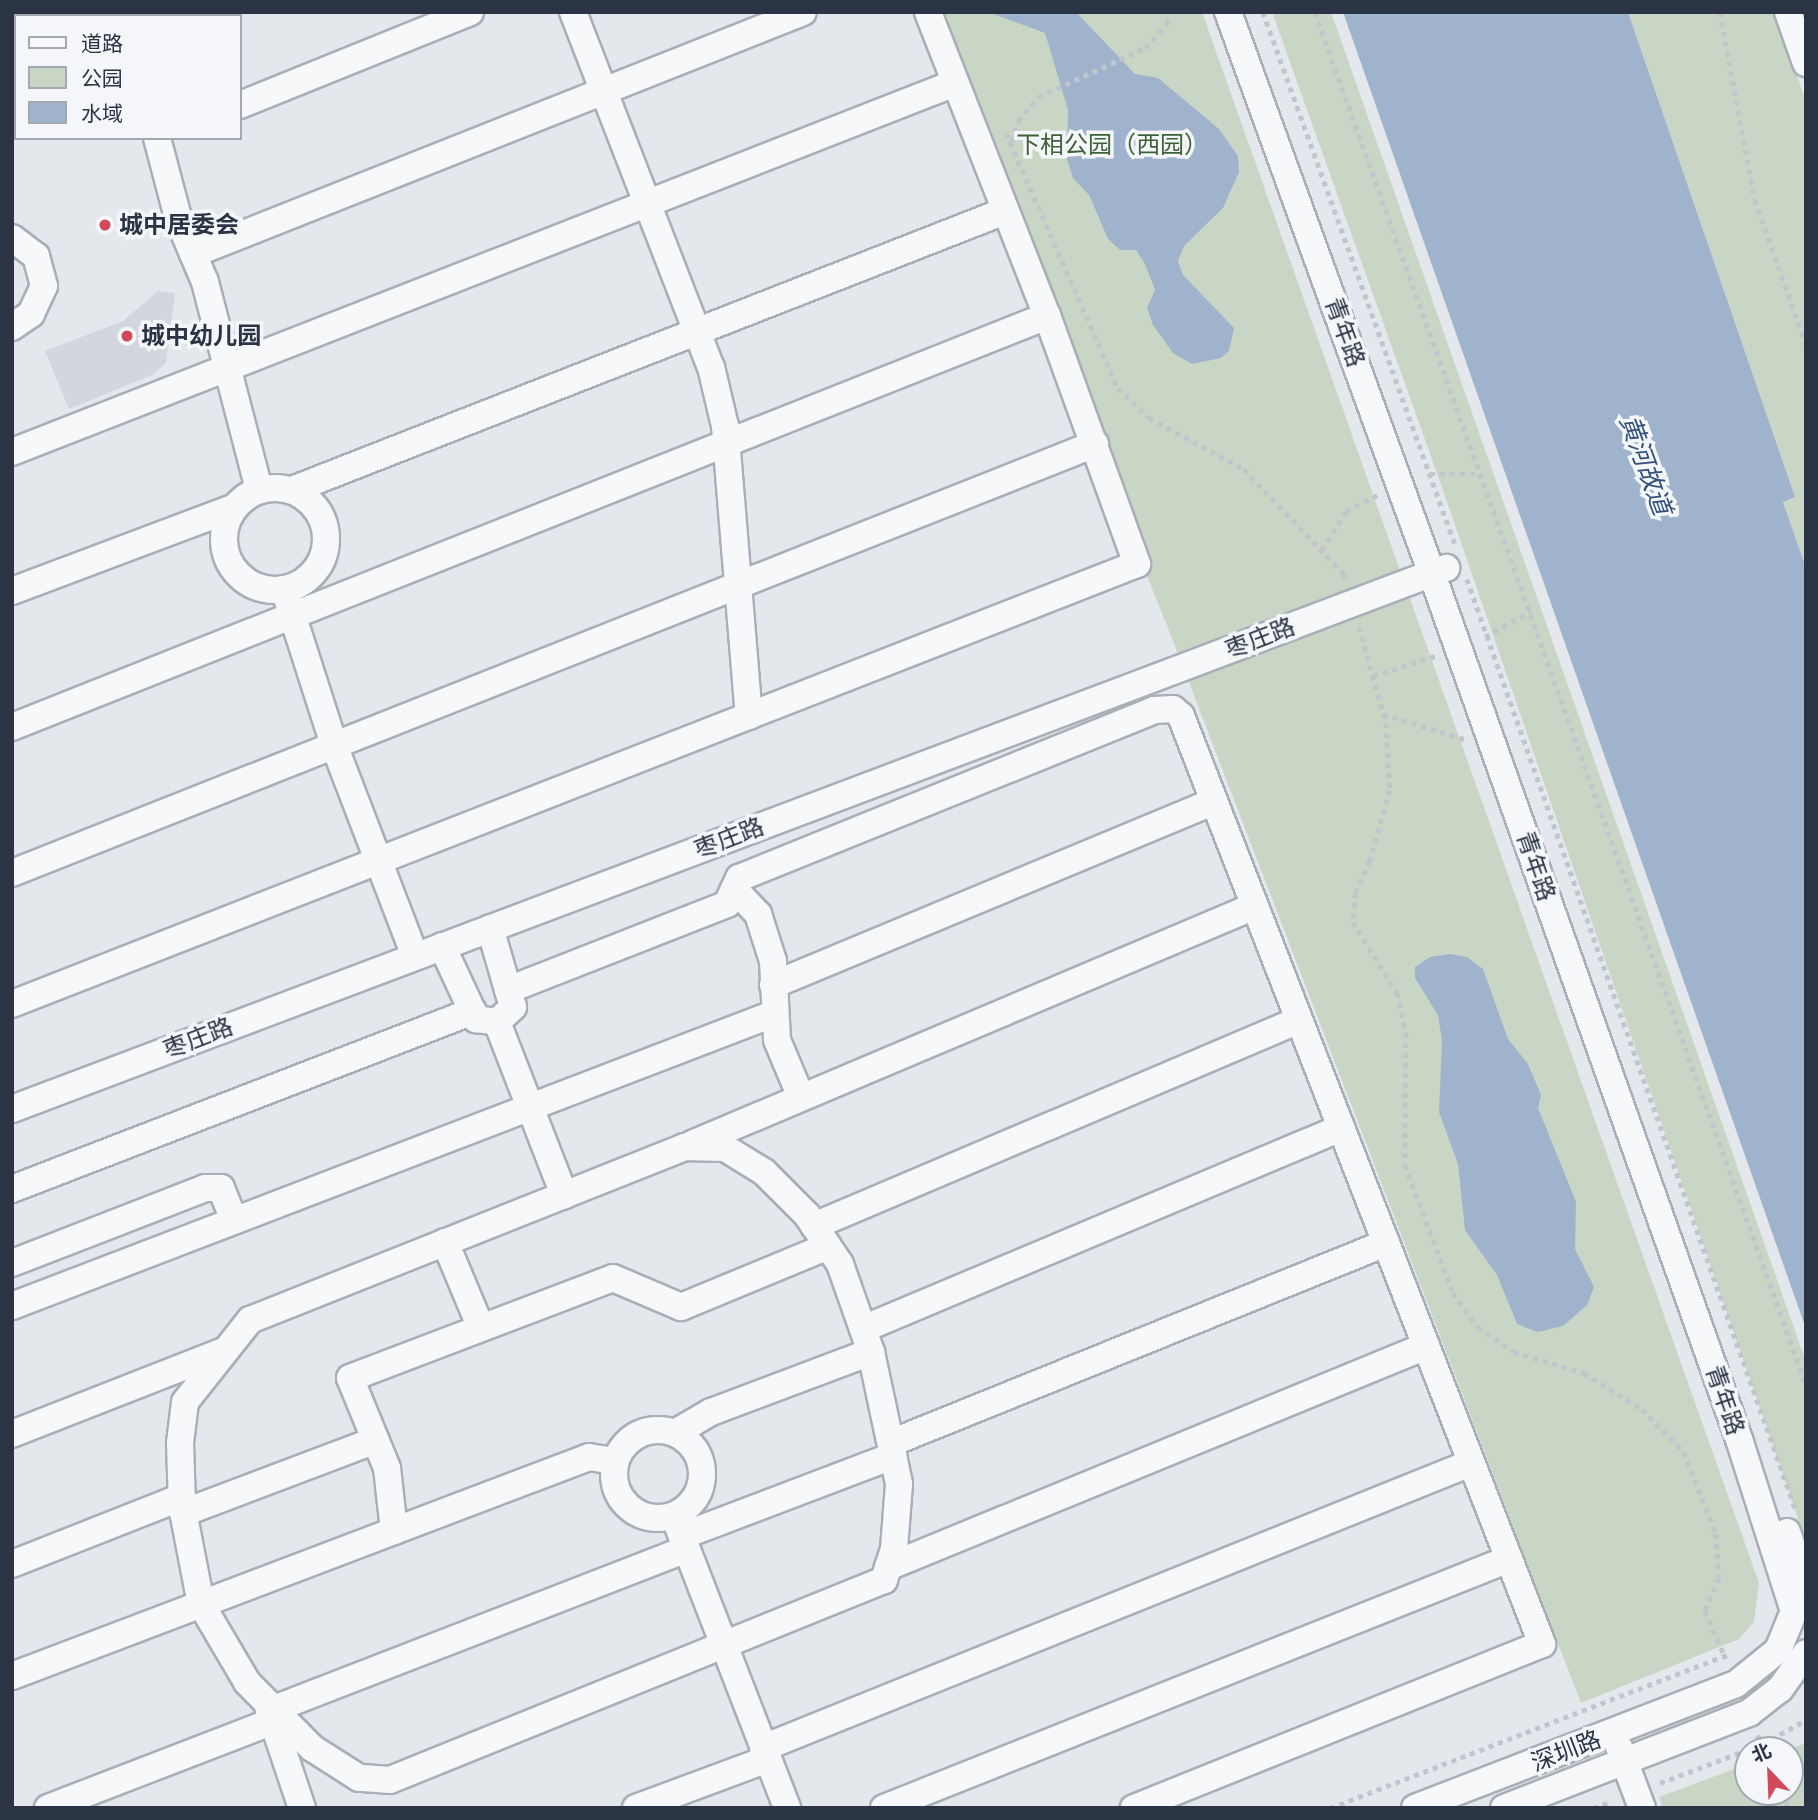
<!DOCTYPE html>
<meta charset="utf-8">
<style>
body{margin:0}
#map{position:relative;width:1818px;height:1820px;overflow:hidden;background:#e4e7ec;font-family:Jost,"Noto Sans SC",sans-serif}
div>[style]{position:absolute}
.built>*{inset:0;background:#d2d6de}
.green>*{inset:0;background:#c9d6c5}
.water>*{inset:0;background:#9fb4cc}
.path>*{height:4.5px;margin-top:-2.25px;transform-origin:0;background:repeating-linear-gradient(90deg,#c2c5cb 0 5px,transparent 0 10px)}
.roads{filter:drop-shadow(2px 0 #a9aeb7) drop-shadow(-2px 0 #a9aeb7) drop-shadow(0 2px #a9aeb7) drop-shadow(0 -2px #a9aeb7)}
.minor>*{height:26px;margin:-13px;padding:0 13px;transform-origin:13px;border-radius:13px;background:#f7f8fa}
.minor>.ring{margin:-13px;padding:0;box-sizing:content-box;background:none;border:26px solid #f7f8fa;border-radius:50%}
.dots>*{width:19px;height:19px;translate:-50% -50%;box-sizing:border-box;border:4px solid #f4f6f9;border-radius:50%}
span{translate:-50% -50%;white-space:nowrap;text-align:center;line-height:1.15;-webkit-text-stroke:7px #f4f6f9;paint-order:stroke}
.park-label{font-size:24px;color:#3f6138}
.poi-label{font-size:24px;color:#2b3445;font-weight:700}
.left{translate:0 -50%;text-align:left}
.street-label{font-size:24px;color:#2b3445}
.water-label{font-size:26px;color:#34527a;font-style:italic}
.frame{position:absolute;inset:0;border:14px solid #2b3445;pointer-events:none}
.legend{position:absolute;left:14px;top:14px;width:228px;height:126px;box-sizing:border-box;background:#f4f6f9;border:2px solid #a4a8b1;margin:0;padding:9px 12px;list-style:none;font-size:21px;color:#2b3445}
.legend li{display:flex;align-items:center;gap:14px;height:35px}
.legend b{width:35px;border:2px solid #a4a8b1}
.north{position:absolute;left:1734px;top:1736px;width:70px;height:70px;box-sizing:border-box;background:#f4f6f9;border:2px solid #a4a8b1;border-radius:50%;rotate:337deg;font-size:19px;font-weight:700;line-height:28px;text-align:center;color:#2b3445}
.north::after{content:'';display:block;margin:auto;width:24px;height:32px;background:#d1495b;clip-path:polygon(50% 0,100% 100%,50% 72%,0 100%)}
</style>
<div id="map">
<div class="built">
<i style="clip-path:polygon(158px 291px,175px 293px,166px 363px,152px 375px,69px 409px,45px 351px,123px 321px)"></i>
</div>
<div class="green">
<i style="clip-path:polygon(919px 12px,1202px 12px,1759px 1583px,1754px 1622px,1739px 1639px,1581px 1703px,1170px 633px)"></i>
<i style="clip-path:polygon(1272px 12px,1331px 12px,1806px 1362px,1806px 1542px,1437px 473px)"></i>
<i style="clip-path:polygon(1628px 12px,1775px 12px,1806px 102px,1806px 568px,1783px 502px,1795px 497px)"></i>
<i style="clip-path:polygon(1806px 1743px,1806px 1808px,1663px 1808px,1659px 1797px,1748px 1764px,1748px 1792px,1790px 1792px,1790px 1750px,1786px 1750px)"></i>
</div>
<div class="water">
<i style="clip-path:polygon(988px 12px,1076px 12px,1135px 74px,1158px 78px,1219px 129px,1238px 156px,1239px 172px,1223px 208px,1184px 246px,1178px 261px,1183px 275px,1234px 328px,1229px 351px,1221px 358px,1192px 364px,1173px 353px,1153px 325px,1147px 308px,1155px 290px,1145px 264px,1136px 250px,1120px 250px,1108px 239px,1089px 195px,1073px 178px,1067px 159px,1068px 110px,1045px 33px)"></i>
<i style="clip-path:polygon(1343px 12px,1628px 12px,1795px 497px,1783px 502px,1806px 568px,1806px 1329px)"></i>
<i style="clip-path:polygon(1450px 954px,1467px 957px,1483px 969px,1508px 1039px,1528px 1064px,1541px 1095px,1538px 1108px,1576px 1202px,1575px 1249px,1594px 1287px,1587px 1305px,1563px 1326px,1538px 1332px,1517px 1324px,1497px 1275px,1465px 1230px,1458px 1164px,1439px 1112px,1442px 1041px,1438px 1015px,1415px 978px,1415px 967px,1430px 957px)"></i>
</div>
<div class="path">
<i style="left:1263px;top:12px;width:566px;rotate:70.16deg"></i>
<i style="left:1315px;top:12px;width:1458px;rotate:70.32deg"></i>
<i style="left:1720px;top:12px;width:191px;rotate:79.5deg"></i>
<i style="left:1755px;top:200px;width:154px;rotate:70.6deg"></i>
<i style="left:1006px;top:133px;width:279px;rotate:66.3deg"></i>
<i style="left:1118px;top:388px;width:43px;rotate:44.1deg"></i>
<i style="left:1149px;top:418px;width:108px;rotate:28.2deg"></i>
<i style="left:1244px;top:469px;width:145px;rotate:46.4deg"></i>
<i style="left:1344px;top:574px;width:8px;rotate:76deg"></i>
<i style="left:1011px;top:142px;width:22px;rotate:-72deg"></i>
<i style="left:1018px;top:121px;width:31px;rotate:-50deg"></i>
<i style="left:1038px;top:97px;width:118px;rotate:-24.6deg"></i>
<i style="left:1145px;top:48px;width:33px;rotate:-47deg"></i>
<i style="left:1167px;top:24px;width:12px;rotate:-90deg"></i>
<i style="left:1430px;top:474px;width:51px"></i>
<i style="left:1322px;top:550px;width:46px;rotate:-58.4deg"></i>
<i style="left:1346px;top:511px;width:37px;rotate:-27deg"></i>
<i style="left:1467px;top:579px;width:985px;rotate:70.55deg"></i>
<i style="left:1359px;top:627px;width:100px;rotate:74.3deg"></i>
<i style="left:1386px;top:723px;width:67px;rotate:86.6deg"></i>
<i style="left:1390px;top:790px;width:74px;rotate:105.7deg"></i>
<i style="left:1370px;top:861px;width:35px;rotate:114deg"></i>
<i style="left:1356px;top:893px;width:29px;rotate:96deg"></i>
<i style="left:1353px;top:922px;width:84px;rotate:58.2deg"></i>
<i style="left:1397px;top:993px;width:41px;rotate:77.3deg"></i>
<i style="left:1406px;top:1033px;width:132px;rotate:90.4deg"></i>
<i style="left:1405px;top:1165px;width:137px;rotate:69.4deg"></i>
<i style="left:1453px;top:1293px;width:42px;rotate:53.7deg"></i>
<i style="left:1478px;top:1327px;width:44px;rotate:34.8deg"></i>
<i style="left:1514px;top:1352px;width:73px;rotate:16.7deg"></i>
<i style="left:1584px;top:1373px;width:68px;rotate:31.8deg"></i>
<i style="left:1642px;top:1409px;width:60px;rotate:45.7deg"></i>
<i style="left:1684px;top:1452px;width:88px;rotate:68.7deg"></i>
<i style="left:1716px;top:1534px;width:44px;rotate:86.1deg"></i>
<i style="left:1719px;top:1578px;width:36px;rotate:113deg"></i>
<i style="left:1705px;top:1611px;width:52px;rotate:66.4deg"></i>
<i style="left:1485px;top:637px;width:53px;rotate:-29.5deg"></i>
<i style="left:1373px;top:676px;width:65px;rotate:-17.9deg"></i>
<i style="left:1383px;top:714px;width:85px;rotate:17.2deg"></i>
<i style="left:1758px;top:1735px;width:16px;rotate:68deg"></i>
<i style="left:1660px;top:1783px;width:109px;rotate:-20.9deg"></i>
<i style="left:1762px;top:1744px;width:50px;rotate:-28.6deg"></i>
<i style="left:1782px;top:1792px;width:17px;rotate:66deg"></i>
<i style="left:1330px;top:1808px;width:429px;rotate:-21.1deg"></i>
<i style="left:1593px;top:1808px;width:20px;rotate:-20deg"></i>
</div>
<div class="roads">
<div class="minor">
<i style="left:179px;top:12px;width:4px;rotate:90deg"></i>
<i style="left:573px;top:12px;width:381px;rotate:68.8deg"></i>
<i style="left:711px;top:367px;width:61px;rotate:76.7deg"></i>
<i style="left:725px;top:426px;width:291px;rotate:85.3deg"></i>
<i style="left:1228px;top:12px;width:598px;rotate:70.05deg"></i>
<i style="left:1432px;top:574px;width:918px;rotate:70.46deg"></i>
<i style="left:1739px;top:1439px;width:181px;rotate:72.3deg"></i>
<i style="left:1794px;top:1611px;width:42px;rotate:112.3deg"></i>
<i style="left:1778px;top:1650px;width:54px;rotate:141deg"></i>
<i style="left:1736px;top:1684px;width:344px;rotate:158.9deg"></i>
<i style="left:1788px;top:12px;width:54px;rotate:70.6deg"></i>
<i style="left:240px;top:105px;width:248px;rotate:-22deg"></i>
<i style="left:12px;top:112px;width:4px;rotate:-14deg"></i>
<i style="left:157px;top:138px;width:86px;rotate:75.2deg"></i>
<i style="left:179px;top:221px;width:66px;rotate:66.9deg"></i>
<i style="left:205px;top:282px;width:215px;rotate:75.4deg"></i>
<i style="left:12px;top:238px;width:30px;rotate:37deg"></i>
<i style="left:36px;top:256px;width:31px;rotate:75deg"></i>
<i style="left:44px;top:286px;width:31px;rotate:115deg"></i>
<i style="left:31px;top:314px;width:23px;rotate:146deg"></i>
<i style="left:193px;top:254px;width:656px;rotate:-21.64deg"></i>
<i style="left:12px;top:452px;width:1013px;rotate:-21.37deg"></i>
<i class="ring" style="left:224px;top:488px;width:76px;height:76px"></i>
<i style="left:292px;top:490px;width:766px;rotate:-21.37deg"></i>
<i style="left:284px;top:589px;width:164px;rotate:72.2deg"></i>
<i style="left:334px;top:745px;width:226px;rotate:69deg"></i>
<i style="left:12px;top:591px;width:236px;rotate:-20.6deg"></i>
<i style="left:12px;top:727px;width:1114px;rotate:-21.66deg"></i>
<i style="left:12px;top:873px;width:1165px;rotate:-21.61deg"></i>
<i style="left:734px;top:889px;width:35px;rotate:46deg"></i>
<i style="left:758px;top:914px;width:49px;rotate:72.3deg"></i>
<i style="left:773px;top:961px;width:79px;rotate:87.1deg"></i>
<i style="left:777px;top:1040px;width:62px;rotate:67.2deg"></i>
<i style="left:442px;top:946px;width:81px;rotate:65deg"></i>
<i style="left:476px;top:1019px;width:21px;rotate:8deg"></i>
<i style="left:497px;top:1022px;width:22px;rotate:-43deg"></i>
<i style="left:513px;top:1007px;width:82px;rotate:-106.2deg"></i>
<i style="left:773px;top:985px;width:478px;rotate:-22.6deg"></i>
<i style="left:508px;top:990px;width:235px;rotate:-21.4deg"></i>
<i style="left:727px;top:904px;width:29px;rotate:-65deg"></i>
<i style="left:739px;top:878px;width:448px;rotate:-22deg"></i>
<i style="left:1154px;top:710px;width:19px;rotate:-3deg"></i>
<i style="left:1173px;top:709px;width:11px;rotate:41deg"></i>
<i style="left:1181px;top:716px;width:996px;rotate:68.74deg"></i>
<i style="left:1542px;top:1644px;width:440px;rotate:158.1deg"></i>
<i style="left:12px;top:1004px;width:1208px;rotate:-21.36deg"></i>
<i style="left:1137px;top:564px;width:264px;rotate:-109.9deg"></i>
<i style="left:1047px;top:316px;width:326px;rotate:-111.4deg"></i>
<i style="left:497px;top:1022px;width:186px;rotate:68.8deg"></i>
<i style="left:12px;top:1109px;width:1533px;rotate:-20.67deg"></i>
<i style="left:692px;top:1144px;width:611px;rotate:-22.92deg"></i>
<i style="left:684px;top:1147px;width:41px;rotate:1.4deg"></i>
<i style="left:725px;top:1148px;width:46px;rotate:31.6deg"></i>
<i style="left:764px;top:1172px;width:61px;rotate:45deg"></i>
<i style="left:807px;top:1215px;width:59px;rotate:56deg"></i>
<i style="left:840px;top:1264px;width:93px;rotate:70.6deg"></i>
<i style="left:871px;top:1352px;width:135px;rotate:78deg"></i>
<i style="left:899px;top:1484px;width:65px;rotate:94.4deg"></i>
<i style="left:894px;top:1549px;width:33px;rotate:108deg"></i>
<i style="left:884px;top:1580px;width:533px;rotate:157.96deg"></i>
<i style="left:390px;top:1780px;width:31px;rotate:-176deg"></i>
<i style="left:359px;top:1778px;width:56px;rotate:-147.4deg"></i>
<i style="left:312px;top:1748px;width:93px;rotate:-134.6deg"></i>
<i style="left:247px;top:1682px;width:91px;rotate:-120.5deg"></i>
<i style="left:201px;top:1604px;width:100px;rotate:-101deg"></i>
<i style="left:182px;top:1506px;width:63px;rotate:-91.8deg"></i>
<i style="left:180px;top:1443px;width:41px;rotate:-83deg"></i>
<i style="left:185px;top:1402px;width:105px;rotate:-51.6deg"></i>
<i style="left:250px;top:1320px;width:467px;rotate:-21.7deg"></i>
<i style="left:12px;top:1189px;width:494px;rotate:-21.1deg"></i>
<i style="left:814px;top:1226px;width:527px;rotate:-23.01deg"></i>
<i style="left:445px;top:1242px;width:93px;rotate:67.3deg"></i>
<i style="left:12px;top:1263px;width:207px;rotate:-21.2deg"></i>
<i style="left:205px;top:1188px;width:16px"></i>
<i style="left:221px;top:1188px;width:35px;rotate:68deg"></i>
<i style="left:12px;top:1306px;width:815px;rotate:-20.99deg"></i>
<i style="left:863px;top:1329px;width:519px;rotate:-22.81deg"></i>
<i class="ring" style="left:614px;top:1430px;width:62px;height:62px"></i>
<i style="left:675px;top:1433px;width:42px;rotate:-30.3deg"></i>
<i style="left:711px;top:1412px;width:171px;rotate:-20.6deg"></i>
<i style="left:12px;top:1434px;width:225px;rotate:-21.4deg"></i>
<i style="left:891px;top:1443px;width:534px;rotate:-22deg"></i>
<i style="left:183px;top:1513px;width:206px;rotate:-20.7deg"></i>
<i style="left:674px;top:1516px;width:313px;rotate:68.8deg"></i>
<i style="left:394px;top:1531px;width:63px;rotate:-96.3deg"></i>
<i style="left:387px;top:1468px;width:97px;rotate:-112.3deg"></i>
<i style="left:350px;top:1378px;width:281px;rotate:-20.8deg"></i>
<i style="left:613px;top:1278px;width:74px;rotate:23.1deg"></i>
<i style="left:681px;top:1307px;width:159px;rotate:-22.5deg"></i>
<i style="left:1787px;top:1532px;width:57px;rotate:70.6deg"></i>
<i style="left:682px;top:1536px;width:226px;rotate:-20.8deg"></i>
<i style="left:12px;top:1564px;width:183px;rotate:-21.5deg"></i>
<i style="left:888px;top:1567px;width:582px;rotate:-22.33deg"></i>
<i style="left:12px;top:1676px;width:617px;rotate:-20.78deg"></i>
<i style="left:589px;top:1457px;width:26px;rotate:9deg"></i>
<i style="left:269px;top:1710px;width:103px;rotate:71.4deg"></i>
<i style="left:269px;top:1711px;width:448px;rotate:-21.2deg"></i>
<i style="left:1619px;top:1747px;width:65px;rotate:69.3deg"></i>
<i style="left:763px;top:1748px;width:763px;rotate:-21.93deg"></i>
<i style="left:48px;top:1808px;width:241px;rotate:-21.1deg"></i>
<i style="left:636px;top:1808px;width:141px;rotate:-20.4deg"></i>
<i style="left:884px;top:1808px;width:673px;rotate:-21.72deg"></i>
<i style="left:1504px;top:1808px;width:263px;rotate:-21.2deg"></i>
<i style="left:1749px;top:1713px;width:39px;rotate:-38deg"></i>
<i style="left:1780px;top:1689px;width:44px;rotate:-54.2deg"></i>
</div>
</div>
<div class="dots">
<i style="left:105px;top:225px;background:#d1495b"></i>
<i style="left:127px;top:336px;background:#d1495b"></i>
</div>
<div class="park-label">
<span style="left:1112px;top:145px">下相公园（西园）</span>
</div>
<div class="poi-label">
<span class="left" style="left:119px;top:225px">城中居委会</span>
<span class="left" style="left:141px;top:336px">城中幼儿园</span>
</div>
<div class="street-label">
<span style="left:1345px;top:332px;rotate:70deg">青年路</span>
<span style="left:1260px;top:638px;rotate:-21deg">枣庄路</span>
<span style="left:729px;top:838px;rotate:-21deg">枣庄路</span>
<span style="left:1536px;top:866px;rotate:71deg">青年路</span>
<span style="left:198px;top:1038px;rotate:-21deg">枣庄路</span>
<span style="left:1725px;top:1400px;rotate:71deg">青年路</span>
<span style="left:1566px;top:1751px;rotate:-21deg">深圳路</span>
</div>
<div class="water-label">
<span style="left:1645px;top:465px;rotate:70deg">黄河故道</span>
</div>
<div class="frame"></div>
<ul class="legend">
<li><b style="height:9px;background:#f7f8fa"></b>道路</li>
<li><b style="height:19px;background:#c9d6c5"></b>公园</li>
<li><b style="height:19px;background:#9fb4cc"></b>水域</li>
</ul>
<div class="north">北</div>
</div>
